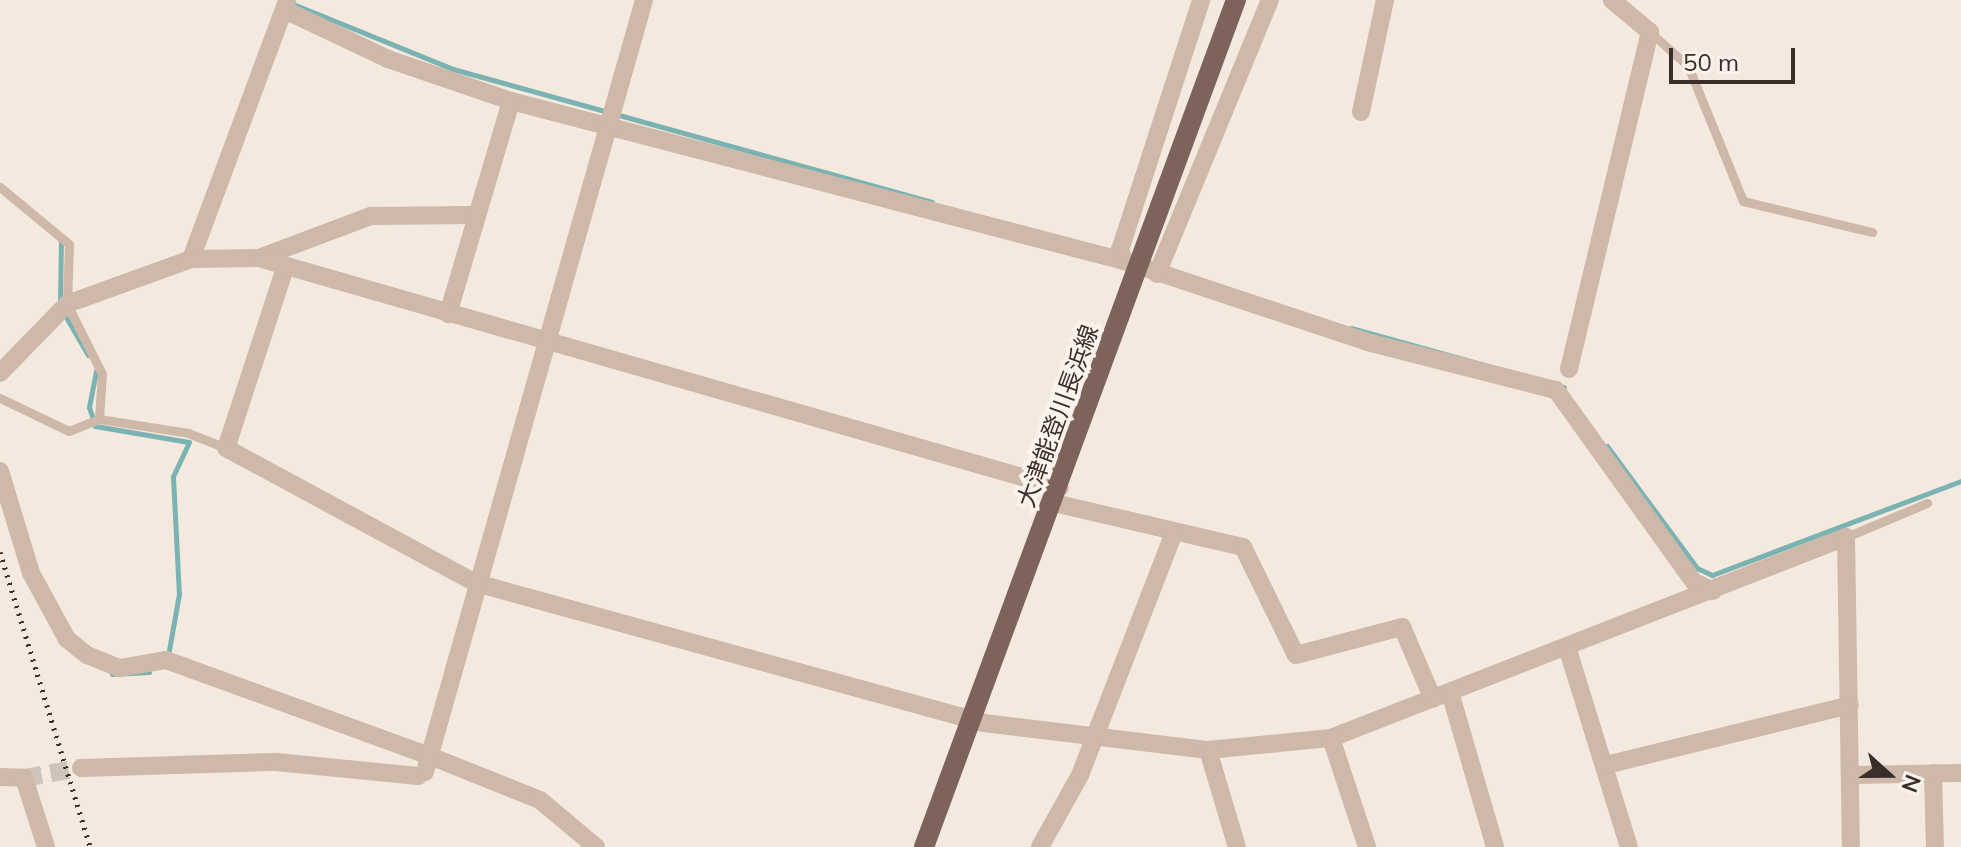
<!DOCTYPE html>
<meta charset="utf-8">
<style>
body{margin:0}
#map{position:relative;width:1961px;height:847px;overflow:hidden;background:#f4e9de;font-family:Mulish,"Noto Sans JP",sans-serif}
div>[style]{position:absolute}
.stream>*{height:5px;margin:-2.5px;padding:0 2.5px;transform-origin:2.5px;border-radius:2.5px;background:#7bb3b3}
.street-tunnel>*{height:18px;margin-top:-9px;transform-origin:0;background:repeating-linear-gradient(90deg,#cfc4ba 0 18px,transparent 0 27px)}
.lane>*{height:9px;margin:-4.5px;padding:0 4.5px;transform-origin:4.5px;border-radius:4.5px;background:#cdb8a9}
.street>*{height:18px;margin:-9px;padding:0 9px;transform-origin:9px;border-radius:9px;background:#cdb8a9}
.primary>*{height:20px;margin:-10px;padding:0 10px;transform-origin:10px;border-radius:10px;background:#7d6359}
.rail>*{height:5px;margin-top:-2.5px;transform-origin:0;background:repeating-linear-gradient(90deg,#3a2e29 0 2px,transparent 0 8px)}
span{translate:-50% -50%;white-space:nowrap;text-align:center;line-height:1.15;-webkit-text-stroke:8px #fbf3eb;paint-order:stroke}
.street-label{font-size:24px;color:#3a2e29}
.north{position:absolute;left:1849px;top:735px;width:80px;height:80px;-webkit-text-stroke:6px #fbf3eb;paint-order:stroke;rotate:111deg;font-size:22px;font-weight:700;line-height:32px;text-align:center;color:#3a2e29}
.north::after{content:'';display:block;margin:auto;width:28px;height:36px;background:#3a2e29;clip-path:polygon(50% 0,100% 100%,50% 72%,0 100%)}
.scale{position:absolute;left:1669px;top:48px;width:126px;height:36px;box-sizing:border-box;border:4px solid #3a2e29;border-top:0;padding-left:10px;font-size:24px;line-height:28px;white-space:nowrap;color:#3a2e29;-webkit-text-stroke:6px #fbf3eb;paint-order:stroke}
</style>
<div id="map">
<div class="stream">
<i style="left:293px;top:4px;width:173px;rotate:22.1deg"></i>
<i style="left:453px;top:69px;width:497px;rotate:15.5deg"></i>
<i style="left:60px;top:302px;width:64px;rotate:-89.1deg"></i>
<i style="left:63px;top:312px;width:50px;rotate:59.8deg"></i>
<i style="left:1351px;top:328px;width:221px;rotate:15.5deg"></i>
<i style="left:96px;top:371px;width:37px;rotate:101deg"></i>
<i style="left:89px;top:407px;width:20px;rotate:72deg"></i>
<i style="left:95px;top:426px;width:95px;rotate:9.7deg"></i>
<i style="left:189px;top:442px;width:38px;rotate:115deg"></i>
<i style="left:173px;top:477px;width:117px;rotate:87.1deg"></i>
<i style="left:179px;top:594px;width:63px;rotate:100.1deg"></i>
<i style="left:1607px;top:446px;width:152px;rotate:53.6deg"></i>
<i style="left:1697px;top:568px;width:17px;rotate:25deg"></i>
<i style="left:1712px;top:575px;width:266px;rotate:-20.7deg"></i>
<i style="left:112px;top:674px;width:37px;rotate:-3deg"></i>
</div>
<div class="street-tunnel">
<i style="left:24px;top:778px;width:58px;rotate:-10deg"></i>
</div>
<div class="lane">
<i style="left:1651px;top:33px;width:50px;rotate:41.7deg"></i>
<i style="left:1688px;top:66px;width:146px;rotate:67.8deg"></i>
<i style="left:1743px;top:201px;width:133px;rotate:13.5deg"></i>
<i style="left:0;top:187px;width:89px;rotate:39.6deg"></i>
<i style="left:69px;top:244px;width:60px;rotate:91.9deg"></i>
<i style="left:67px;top:304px;width:78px;rotate:63.4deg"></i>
<i style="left:102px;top:374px;width:45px;rotate:93.8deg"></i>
<i style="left:99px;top:419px;width:90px;rotate:8.9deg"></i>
<i style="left:188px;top:433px;width:41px;rotate:21.5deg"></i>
<i style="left:0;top:398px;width:76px;rotate:25.6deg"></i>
<i style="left:69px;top:431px;width:32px;rotate:-22deg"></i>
<i style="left:1846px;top:537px;width:88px;rotate:-22.8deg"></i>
</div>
<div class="street">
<i style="left:289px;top:12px;width:110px;rotate:25.4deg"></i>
<i style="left:388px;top:59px;width:130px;rotate:18.9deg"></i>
<i style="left:511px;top:101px;width:634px;rotate:14.63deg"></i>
<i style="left:1124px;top:261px;width:256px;rotate:18.4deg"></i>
<i style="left:1367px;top:342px;width:195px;rotate:14.3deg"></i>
<i style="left:1556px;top:390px;width:236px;rotate:54.3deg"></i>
<i style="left:1694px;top:582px;width:21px;rotate:25deg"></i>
<i style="left:1361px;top:112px;width:115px;rotate:-77.9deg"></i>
<i style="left:259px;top:258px;width:120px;rotate:-20.6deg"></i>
<i style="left:371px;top:216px;width:102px;rotate:-0.6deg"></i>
<i style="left:191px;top:259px;width:275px;rotate:-69.6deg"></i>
<i style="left:1124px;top:261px;width:12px;rotate:-110deg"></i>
<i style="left:1120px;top:250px;width:263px;rotate:-72deg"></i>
<i style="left:285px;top:268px;width:189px;rotate:108.1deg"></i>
<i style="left:226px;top:448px;width:284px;rotate:28.4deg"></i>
<i style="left:476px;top:583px;width:527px;rotate:15.41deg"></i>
<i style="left:984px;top:723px;width:226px;rotate:6.9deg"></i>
<i style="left:1208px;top:750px;width:124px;rotate:-5.6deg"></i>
<i style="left:1331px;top:738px;width:553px;rotate:-21.32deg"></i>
<i style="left:1846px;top:537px;width:310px;rotate:89.1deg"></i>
<i style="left:1157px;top:274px;width:296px;rotate:-67.6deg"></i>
<i style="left:448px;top:314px;width:222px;rotate:-73.5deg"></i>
<i style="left:1569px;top:369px;width:347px;rotate:-76.5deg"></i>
<i style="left:1650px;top:32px;width:50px;rotate:-139.9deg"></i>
<i style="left:0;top:373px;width:96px;rotate:-45.8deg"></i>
<i style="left:67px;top:304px;width:132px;rotate:-19.9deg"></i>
<i style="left:191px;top:259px;width:68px;rotate:-0.8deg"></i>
<i style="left:259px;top:258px;width:833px;rotate:16.02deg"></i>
<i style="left:0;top:471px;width:107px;rotate:73.1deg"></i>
<i style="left:31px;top:573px;width:75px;rotate:61.4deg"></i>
<i style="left:67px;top:639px;width:26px;rotate:39deg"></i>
<i style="left:87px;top:655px;width:35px;rotate:22deg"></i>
<i style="left:120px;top:668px;width:47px;rotate:-9.9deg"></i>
<i style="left:166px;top:660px;width:281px;rotate:20deg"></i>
<i style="left:430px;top:756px;width:118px;rotate:21.8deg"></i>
<i style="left:540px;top:800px;width:73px;rotate:40deg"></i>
<i style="left:1054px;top:503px;width:194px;rotate:13.1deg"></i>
<i style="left:1243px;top:547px;width:120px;rotate:63.9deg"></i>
<i style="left:1296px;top:655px;width:110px;rotate:-14.8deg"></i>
<i style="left:1402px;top:627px;width:78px;rotate:66.7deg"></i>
<i style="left:1567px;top:647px;width:209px;rotate:72.8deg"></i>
<i style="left:1450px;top:692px;width:161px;rotate:73.8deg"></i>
<i style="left:1331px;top:738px;width:115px;rotate:71.7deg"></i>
<i style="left:1208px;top:750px;width:101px;rotate:73.4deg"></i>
<i style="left:1606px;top:765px;width:251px;rotate:-13.8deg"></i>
<i style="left:81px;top:768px;width:195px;rotate:-1.8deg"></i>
<i style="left:276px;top:762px;width:143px;rotate:5.6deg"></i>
<i style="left:425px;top:772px;width:802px;rotate:-74.16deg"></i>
<i style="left:1933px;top:773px;width:74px;rotate:88.5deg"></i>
<i style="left:1852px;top:775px;width:109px;rotate:-1.1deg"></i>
<i style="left:0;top:777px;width:24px;rotate:2deg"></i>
<i style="left:24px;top:778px;width:72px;rotate:72.3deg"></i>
<i style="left:1040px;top:847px;width:82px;rotate:-60.9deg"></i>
<i style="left:1080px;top:775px;width:260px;rotate:-68.8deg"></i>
</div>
<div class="primary">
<i style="left:924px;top:847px;width:903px;rotate:-69.78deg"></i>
</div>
<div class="rail">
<i style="left:0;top:552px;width:308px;rotate:73deg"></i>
</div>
<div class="street-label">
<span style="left:1058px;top:416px;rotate:-70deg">大津能登川長浜線</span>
</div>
<div class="north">N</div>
<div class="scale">50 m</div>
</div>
